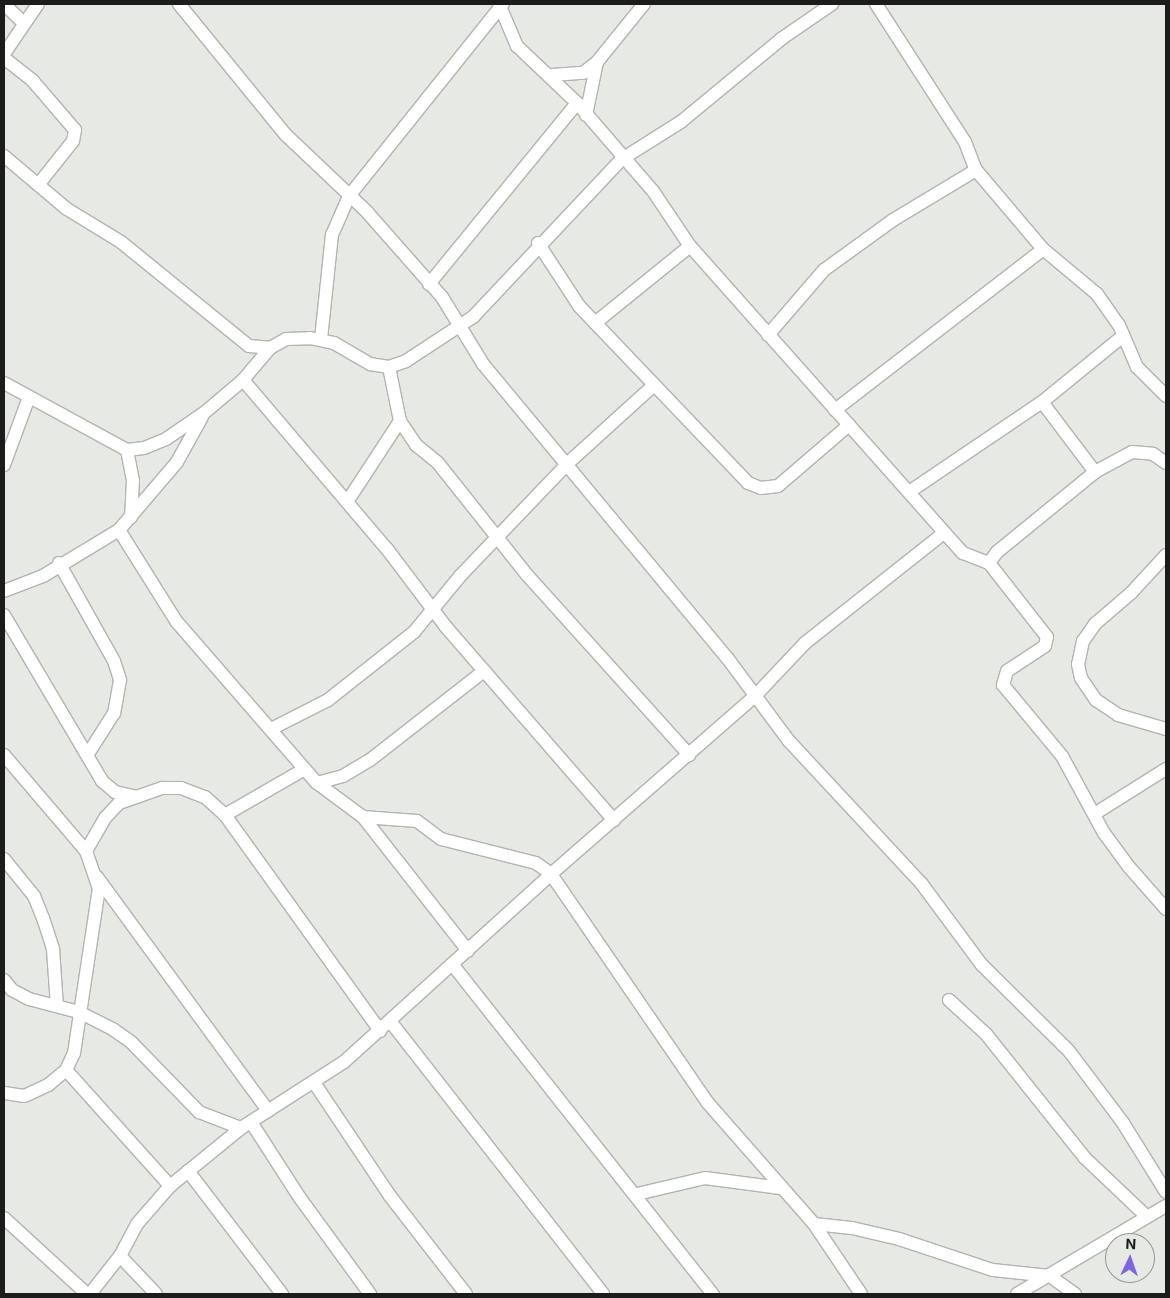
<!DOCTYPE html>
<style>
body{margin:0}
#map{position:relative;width:1170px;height:1298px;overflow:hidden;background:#e6e9e4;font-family:Inter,sans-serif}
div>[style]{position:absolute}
.roads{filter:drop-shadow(1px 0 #b1b4af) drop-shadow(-1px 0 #b1b4af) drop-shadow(0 1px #b1b4af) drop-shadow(0 -1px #b1b4af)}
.minor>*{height:12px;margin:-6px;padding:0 6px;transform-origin:6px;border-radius:6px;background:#fff}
span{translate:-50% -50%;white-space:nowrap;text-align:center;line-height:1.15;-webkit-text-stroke:4px #e6e9e4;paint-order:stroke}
.frame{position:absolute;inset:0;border:5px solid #1c1d1b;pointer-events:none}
.north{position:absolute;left:1105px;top:1233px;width:50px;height:50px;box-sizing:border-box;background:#e6e9e4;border:1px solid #959794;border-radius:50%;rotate:3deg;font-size:14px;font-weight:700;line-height:20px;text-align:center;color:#1c1d1b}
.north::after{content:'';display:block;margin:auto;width:18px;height:22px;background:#7f65e0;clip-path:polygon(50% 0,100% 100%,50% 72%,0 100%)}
</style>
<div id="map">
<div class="roads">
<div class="minor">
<i style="left:4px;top:4px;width:28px;rotate:44deg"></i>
<i style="left:179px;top:4px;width:169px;rotate:50.8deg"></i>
<i style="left:286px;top:135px;width:112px;rotate:43.5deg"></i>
<i style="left:367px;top:212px;width:113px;rotate:48.6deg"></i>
<i style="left:442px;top:297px;width:79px;rotate:58.5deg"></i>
<i style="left:483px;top:364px;width:383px;rotate:50.3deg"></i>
<i style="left:728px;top:659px;width:102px;rotate:53.4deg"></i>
<i style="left:789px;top:741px;width:194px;rotate:47.1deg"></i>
<i style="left:921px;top:883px;width:102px;rotate:53.4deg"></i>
<i style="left:982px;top:965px;width:122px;rotate:44.7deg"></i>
<i style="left:1069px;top:1051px;width:90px;rotate:53.1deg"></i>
<i style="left:1123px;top:1123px;width:81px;rotate:58.1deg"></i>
<i style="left:499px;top:4px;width:46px;rotate:66.8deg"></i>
<i style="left:517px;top:46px;width:83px;rotate:43.5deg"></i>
<i style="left:577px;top:103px;width:116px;rotate:49.2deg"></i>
<i style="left:653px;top:191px;width:66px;rotate:56.1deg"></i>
<i style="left:690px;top:246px;width:411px;rotate:48.4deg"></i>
<i style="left:963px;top:553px;width:28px;rotate:21deg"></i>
<i style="left:989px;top:563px;width:14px;rotate:-54deg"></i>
<i style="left:997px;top:552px;width:127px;rotate:-39.2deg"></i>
<i style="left:1095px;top:472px;width:42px;rotate:-28.4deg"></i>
<i style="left:1132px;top:452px;width:21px;rotate:5deg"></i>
<i style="left:1153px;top:454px;width:16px;rotate:35deg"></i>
<i style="left:876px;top:4px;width:164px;rotate:57.2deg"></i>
<i style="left:965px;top:142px;width:30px;rotate:69deg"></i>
<i style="left:976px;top:170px;width:104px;rotate:49.7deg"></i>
<i style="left:1043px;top:249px;width:70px;rotate:39.8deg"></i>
<i style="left:1097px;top:294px;width:38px;rotate:55deg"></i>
<i style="left:1119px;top:325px;width:46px;rotate:66.8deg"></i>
<i style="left:1137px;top:367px;width:41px;rotate:45deg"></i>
<i style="left:4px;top:54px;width:60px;rotate:-55.8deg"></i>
<i style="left:4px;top:58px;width:36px;rotate:38deg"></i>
<i style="left:32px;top:80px;width:66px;rotate:49.3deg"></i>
<i style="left:75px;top:130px;width:11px;rotate:100deg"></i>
<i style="left:73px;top:141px;width:56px;rotate:128.5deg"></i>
<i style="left:552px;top:75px;width:31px;rotate:-4deg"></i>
<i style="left:583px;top:73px;width:18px;rotate:-38deg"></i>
<i style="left:597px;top:62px;width:75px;rotate:-51deg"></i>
<i style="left:586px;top:115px;width:54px;rotate:-78.3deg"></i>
<i style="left:4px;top:156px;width:82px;rotate:40.1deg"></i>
<i style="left:67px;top:209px;width:63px;rotate:31.4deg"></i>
<i style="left:121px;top:242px;width:165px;rotate:39.1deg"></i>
<i style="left:249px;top:346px;width:21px;rotate:5deg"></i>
<i style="left:538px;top:243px;width:75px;rotate:56.9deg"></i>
<i style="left:579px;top:306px;width:245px;rotate:46.3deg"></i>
<i style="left:748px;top:483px;width:14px;rotate:21deg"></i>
<i style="left:761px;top:488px;width:17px;rotate:-7deg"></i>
<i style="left:778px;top:486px;width:94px;rotate:-40.7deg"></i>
<i style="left:429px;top:284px;width:234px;rotate:-50.7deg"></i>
<i style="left:595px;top:323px;width:122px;rotate:-39deg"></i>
<i style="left:768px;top:335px;width:86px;rotate:-49.3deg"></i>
<i style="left:824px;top:270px;width:85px;rotate:-35.9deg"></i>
<i style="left:893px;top:220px;width:97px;rotate:-31.1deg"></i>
<i style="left:321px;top:339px;width:105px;rotate:-84deg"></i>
<i style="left:332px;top:235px;width:43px;rotate:-66.4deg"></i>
<i style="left:349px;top:196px;width:246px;rotate:-51.3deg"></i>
<i style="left:389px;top:367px;width:55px;rotate:78.5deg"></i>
<i style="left:400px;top:421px;width:29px;rotate:56deg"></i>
<i style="left:416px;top:445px;width:28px;rotate:39deg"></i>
<i style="left:438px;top:463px;width:144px;rotate:51.5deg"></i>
<i style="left:528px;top:576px;width:241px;rotate:48deg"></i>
<i style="left:243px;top:380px;width:222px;rotate:49.6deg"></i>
<i style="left:387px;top:549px;width:98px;rotate:52.9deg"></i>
<i style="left:446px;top:627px;width:256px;rotate:49deg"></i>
<i style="left:4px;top:383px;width:140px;rotate:28.6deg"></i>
<i style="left:127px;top:450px;width:17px;rotate:-7deg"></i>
<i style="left:144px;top:448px;width:24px;rotate:-22deg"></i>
<i style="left:166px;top:439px;width:46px;rotate:-34.4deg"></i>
<i style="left:204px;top:413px;width:51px;rotate:-40.2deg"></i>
<i style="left:243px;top:380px;width:42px;rotate:-49.8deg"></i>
<i style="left:270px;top:348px;width:18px;rotate:-29deg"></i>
<i style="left:286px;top:339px;width:24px;rotate:-2deg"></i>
<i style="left:310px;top:338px;width:25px;rotate:12deg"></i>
<i style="left:334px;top:343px;width:42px;rotate:30.3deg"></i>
<i style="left:370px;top:364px;width:19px;rotate:9deg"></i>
<i style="left:389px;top:367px;width:18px;rotate:-19deg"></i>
<i style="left:406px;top:361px;width:80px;rotate:-33.3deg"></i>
<i style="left:473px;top:317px;width:217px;rotate:-46.7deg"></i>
<i style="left:622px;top:159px;width:71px;rotate:-32.3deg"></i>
<i style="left:682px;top:121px;width:129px;rotate:-39.6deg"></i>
<i style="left:781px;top:39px;width:62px;rotate:-34.5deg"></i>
<i style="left:1042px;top:402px;width:88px;rotate:52.9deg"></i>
<i style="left:835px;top:410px;width:263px;rotate:-37.7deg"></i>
<i style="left:127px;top:450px;width:31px;rotate:79deg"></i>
<i style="left:133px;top:480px;width:37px;rotate:93deg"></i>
<i style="left:4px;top:465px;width:72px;rotate:-69.8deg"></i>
<i style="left:909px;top:492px;width:161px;rotate:-34.1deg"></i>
<i style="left:1042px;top:402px;width:104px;rotate:-39.2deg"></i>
<i style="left:347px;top:502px;width:97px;rotate:-56.8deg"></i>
<i style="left:119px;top:530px;width:107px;rotate:57.9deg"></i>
<i style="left:176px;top:621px;width:215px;rotate:49deg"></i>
<i style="left:317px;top:783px;width:57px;rotate:36.5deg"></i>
<i style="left:363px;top:817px;width:54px;rotate:4.2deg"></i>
<i style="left:417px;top:821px;width:30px;rotate:37deg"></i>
<i style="left:441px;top:839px;width:98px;rotate:14.2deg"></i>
<i style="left:536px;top:863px;width:19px;rotate:36deg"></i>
<i style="left:551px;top:874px;width:276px;rotate:55.6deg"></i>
<i style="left:707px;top:1102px;width:162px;rotate:48.7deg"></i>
<i style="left:814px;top:1224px;width:84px;rotate:56.1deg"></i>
<i style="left:1166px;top:555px;width:52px;rotate:132.6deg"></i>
<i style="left:1131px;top:593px;width:48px;rotate:139.3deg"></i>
<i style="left:1095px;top:624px;width:21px;rotate:125deg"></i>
<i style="left:1083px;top:641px;width:24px;rotate:102deg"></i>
<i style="left:1078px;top:664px;width:14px;rotate:78deg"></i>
<i style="left:1081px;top:678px;width:27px;rotate:56deg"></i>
<i style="left:1096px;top:700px;width:27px;rotate:34deg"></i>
<i style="left:1118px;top:715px;width:50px;rotate:16.3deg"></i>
<i style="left:59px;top:563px;width:112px;rotate:60.7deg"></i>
<i style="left:114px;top:661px;width:20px;rotate:72deg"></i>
<i style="left:120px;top:680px;width:34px;rotate:100deg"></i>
<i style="left:114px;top:713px;width:49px;rotate:122.4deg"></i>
<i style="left:989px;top:563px;width:94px;rotate:51.9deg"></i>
<i style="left:1047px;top:637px;width:9px;rotate:103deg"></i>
<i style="left:1045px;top:646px;width:45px;rotate:146.7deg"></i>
<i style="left:1007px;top:671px;width:15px;rotate:106deg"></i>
<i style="left:1003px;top:685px;width:92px;rotate:50.3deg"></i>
<i style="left:1062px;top:756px;width:88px;rotate:61.4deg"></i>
<i style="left:1104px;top:833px;width:42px;rotate:53.7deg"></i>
<i style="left:1129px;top:867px;width:56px;rotate:48.6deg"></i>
<i style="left:4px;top:591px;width:42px;rotate:-21deg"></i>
<i style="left:43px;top:576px;width:89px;rotate:-31.2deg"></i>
<i style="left:119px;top:530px;width:89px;rotate:-49.5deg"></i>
<i style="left:177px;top:462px;width:51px;rotate:-60.9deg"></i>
<i style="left:4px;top:615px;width:193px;rotate:59.4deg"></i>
<i style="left:102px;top:781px;width:17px;rotate:40deg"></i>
<i style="left:115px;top:792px;width:22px;rotate:13deg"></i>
<i style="left:273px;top:728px;width:62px;rotate:-27deg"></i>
<i style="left:328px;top:700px;width:110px;rotate:-38.3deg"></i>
<i style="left:414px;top:632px;width:74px;rotate:-50.5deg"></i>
<i style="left:461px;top:575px;width:153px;rotate:-46.3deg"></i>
<i style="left:567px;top:464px;width:116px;rotate:-42.2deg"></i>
<i style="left:4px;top:755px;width:126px;rotate:49.5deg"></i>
<i style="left:86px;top:851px;width:39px;rotate:71deg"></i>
<i style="left:99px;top:888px;width:167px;rotate:98.6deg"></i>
<i style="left:74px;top:1053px;width:19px;rotate:115deg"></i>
<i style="left:66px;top:1070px;width:23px;rotate:140deg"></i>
<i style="left:48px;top:1085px;width:26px;rotate:155deg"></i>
<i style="left:24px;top:1096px;width:20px;rotate:-171deg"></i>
<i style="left:317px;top:783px;width:27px;rotate:-15deg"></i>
<i style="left:343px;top:776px;width:31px;rotate:-31deg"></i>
<i style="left:370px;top:760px;width:145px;rotate:-38deg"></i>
<i style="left:1096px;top:813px;width:83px;rotate:-32.2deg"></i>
<i style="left:225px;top:815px;width:90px;rotate:-30deg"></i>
<i style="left:363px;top:817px;width:170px;rotate:51.9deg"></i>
<i style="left:86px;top:851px;width:39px;rotate:-60deg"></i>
<i style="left:106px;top:817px;width:19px;rotate:-47deg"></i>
<i style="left:119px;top:803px;width:46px;rotate:-19.2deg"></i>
<i style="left:162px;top:788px;width:19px"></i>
<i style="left:181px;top:788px;width:26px;rotate:21deg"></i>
<i style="left:205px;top:797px;width:27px;rotate:42deg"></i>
<i style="left:225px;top:815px;width:266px;rotate:54.3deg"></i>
<i style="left:4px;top:859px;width:48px;rotate:51deg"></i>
<i style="left:34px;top:896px;width:24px;rotate:68deg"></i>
<i style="left:43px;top:918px;width:33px;rotate:72deg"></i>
<i style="left:53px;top:949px;width:57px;rotate:86deg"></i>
<i style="left:97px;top:877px;width:290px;rotate:53.8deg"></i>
<i style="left:452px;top:964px;width:421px;rotate:51.7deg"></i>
<i style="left:4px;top:980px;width:13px;rotate:51deg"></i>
<i style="left:12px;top:990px;width:19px;rotate:28deg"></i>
<i style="left:29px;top:999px;width:52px;rotate:14.6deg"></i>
<i style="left:79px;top:1012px;width:39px;rotate:27deg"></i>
<i style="left:114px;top:1030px;width:21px;rotate:35deg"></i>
<i style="left:131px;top:1042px;width:98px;rotate:45.8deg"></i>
<i style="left:199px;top:1112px;width:45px;rotate:20.9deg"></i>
<i style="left:949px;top:1000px;width:50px;rotate:42.6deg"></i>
<i style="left:986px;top:1034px;width:159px;rotate:51.4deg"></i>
<i style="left:1085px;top:1158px;width:83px;rotate:43.5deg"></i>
<i style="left:390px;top:1021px;width:346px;rotate:52deg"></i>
<i style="left:66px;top:1070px;width:156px;rotate:48.1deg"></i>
<i style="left:315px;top:1084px;width:135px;rotate:56.2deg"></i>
<i style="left:390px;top:1196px;width:124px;rotate:52.2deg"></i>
<i style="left:251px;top:1122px;width:90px;rotate:57.2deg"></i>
<i style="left:300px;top:1198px;width:119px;rotate:53.9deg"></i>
<i style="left:188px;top:1171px;width:155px;rotate:52.6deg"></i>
<i style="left:637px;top:1194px;width:70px;rotate:-13.2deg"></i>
<i style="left:705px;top:1178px;width:76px;rotate:7.6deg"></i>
<i style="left:4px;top:1218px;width:113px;rotate:42.5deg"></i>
<i style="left:814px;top:1224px;width:38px;rotate:6deg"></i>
<i style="left:852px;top:1228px;width:48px;rotate:13.2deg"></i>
<i style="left:899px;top:1239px;width:99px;rotate:18.3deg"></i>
<i style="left:993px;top:1270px;width:57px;rotate:6deg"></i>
<i style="left:1050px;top:1276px;width:31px;rotate:36deg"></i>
<i style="left:120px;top:1256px;width:52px;rotate:46.5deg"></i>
<i style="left:90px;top:1294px;width:48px;rotate:-51.7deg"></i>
<i style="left:120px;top:1256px;width:36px;rotate:-62deg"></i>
<i style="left:137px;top:1224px;width:50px;rotate:-49deg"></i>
<i style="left:170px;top:1186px;width:92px;rotate:-39.2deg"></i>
<i style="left:241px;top:1128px;width:122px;rotate:-32.7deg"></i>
<i style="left:344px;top:1062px;width:280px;rotate:-42.2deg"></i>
<i style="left:551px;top:874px;width:269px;rotate:-41.1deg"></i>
<i style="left:754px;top:697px;width:74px;rotate:-46.6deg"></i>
<i style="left:805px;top:643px;width:177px;rotate:-38.4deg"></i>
<i style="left:1017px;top:1294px;width:173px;rotate:-30.6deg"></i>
</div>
</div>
<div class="frame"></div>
<div class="north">N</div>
</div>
